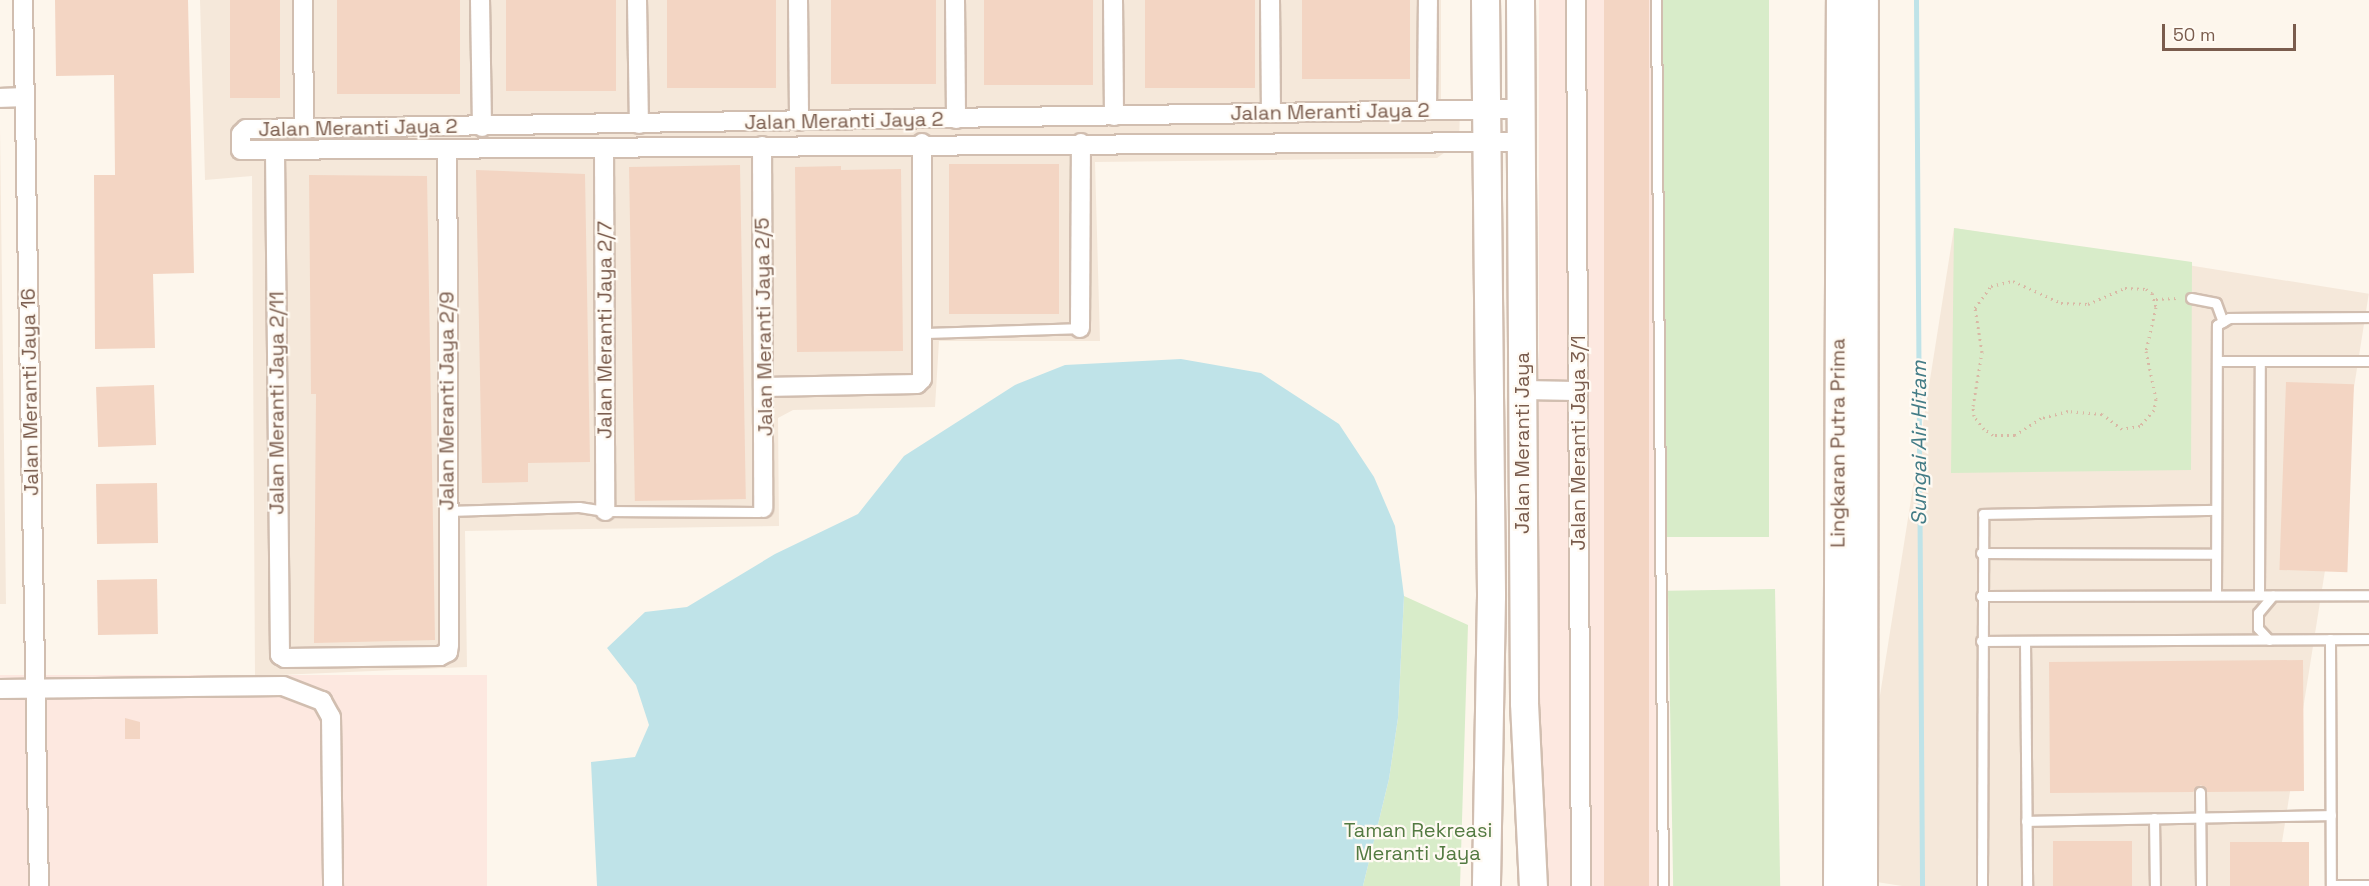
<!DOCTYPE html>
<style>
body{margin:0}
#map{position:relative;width:2369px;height:886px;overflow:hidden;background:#fdf6ec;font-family:"Space Grotesk",sans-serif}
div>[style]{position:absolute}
.residential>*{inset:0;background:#f5e8da;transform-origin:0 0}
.commercial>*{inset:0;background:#fde8e0;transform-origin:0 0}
.green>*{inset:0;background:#d8ecc9;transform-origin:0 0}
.water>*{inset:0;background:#bfe3e8}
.stream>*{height:5px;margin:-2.5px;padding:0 2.5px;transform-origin:2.5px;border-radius:2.5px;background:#bfe3e8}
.building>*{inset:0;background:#f3d5c3;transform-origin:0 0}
.path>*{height:3px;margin-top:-1.5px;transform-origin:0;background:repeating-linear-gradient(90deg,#d9b8a5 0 1.5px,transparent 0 6px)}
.roads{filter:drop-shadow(2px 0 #d1beb0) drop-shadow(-2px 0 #d1beb0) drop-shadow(0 2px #d1beb0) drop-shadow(0 -2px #d1beb0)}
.lane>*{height:9px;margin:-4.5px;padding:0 4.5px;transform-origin:4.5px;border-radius:4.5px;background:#fff}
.street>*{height:18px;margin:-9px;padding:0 9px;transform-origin:9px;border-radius:9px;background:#fff}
.secondary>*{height:27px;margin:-13.5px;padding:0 13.5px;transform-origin:13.5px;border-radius:13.5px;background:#fff}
span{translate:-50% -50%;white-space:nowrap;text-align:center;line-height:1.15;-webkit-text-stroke:4.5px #fffaf3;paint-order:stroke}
.street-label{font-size:20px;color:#7a5c4d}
.park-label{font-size:20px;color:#537a41}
.water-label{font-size:21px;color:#437c86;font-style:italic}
.scale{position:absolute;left:2162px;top:24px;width:134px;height:27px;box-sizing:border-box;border:3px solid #7a5c4d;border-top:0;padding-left:8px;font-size:18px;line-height:21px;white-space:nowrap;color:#7a5c4d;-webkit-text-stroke:4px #fffaf3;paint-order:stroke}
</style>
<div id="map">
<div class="residential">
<i style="clip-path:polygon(200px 0,1441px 0,1441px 99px,1460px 110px,1459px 142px,1437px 158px,1095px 162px,1100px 341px,939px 341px,935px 407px,793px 410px,778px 418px,779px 526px,465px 531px,467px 667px,255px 676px,252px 176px,205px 180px)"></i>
<i style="clip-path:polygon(0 128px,6px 604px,0 604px)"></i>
<i style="left:1954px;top:228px;width:420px;height:658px;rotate:9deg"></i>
</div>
<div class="commercial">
<i style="left:1539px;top:0;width:122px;height:886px"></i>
<i style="left:487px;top:675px;width:211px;height:487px;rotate:90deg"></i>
</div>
<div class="green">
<i style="left:1661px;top:0;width:108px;height:537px"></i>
<i style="clip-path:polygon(1954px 228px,2192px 262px,2191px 470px,1951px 473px)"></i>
<i style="left:1775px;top:589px;width:297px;height:107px;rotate:89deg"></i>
<i style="clip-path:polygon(1404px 596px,1468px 625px,1460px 886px,1363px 886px,1389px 779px,1398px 718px)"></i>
</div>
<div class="water">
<i style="clip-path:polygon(1181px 359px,1261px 373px,1339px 424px,1374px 477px,1395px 526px,1404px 596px,1398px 718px,1389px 779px,1363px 886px,597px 886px,591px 762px,635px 757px,649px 725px,636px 685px,607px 648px,645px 612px,687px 607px,775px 554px,858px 514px,904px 456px,1015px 385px,1065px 365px)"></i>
</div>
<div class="stream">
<i style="left:1916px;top:0;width:886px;rotate:89.61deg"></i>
</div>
<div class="building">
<i style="clip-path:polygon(55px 0,188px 0,194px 273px,153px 274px,155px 348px,95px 349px,94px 175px,115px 175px,114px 75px,56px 76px)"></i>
<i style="left:230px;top:0;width:50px;height:98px"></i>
<i style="left:337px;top:0;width:123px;height:94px"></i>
<i style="left:506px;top:0;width:110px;height:91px"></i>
<i style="left:667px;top:0;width:109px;height:88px"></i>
<i style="left:831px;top:0;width:105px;height:84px"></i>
<i style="left:984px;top:0;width:109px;height:85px"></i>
<i style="left:1145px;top:0;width:110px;height:88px"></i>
<i style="left:1302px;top:0;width:108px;height:79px"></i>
<i style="left:1604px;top:0;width:45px;height:886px"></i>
<i style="left:1059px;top:164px;width:150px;height:110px;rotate:90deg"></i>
<i style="left:740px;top:165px;width:334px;height:111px;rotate:89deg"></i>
<i style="clip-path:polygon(841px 166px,841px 170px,901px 169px,903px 351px,797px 352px,795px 167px)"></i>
<i style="clip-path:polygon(476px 170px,585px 174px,590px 462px,528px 463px,528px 482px,482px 483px)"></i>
<i style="clip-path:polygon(309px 175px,427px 176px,435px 640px,314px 643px,316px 394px,311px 394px)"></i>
<i style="left:2286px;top:382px;width:68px;height:188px;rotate:2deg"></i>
<i style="left:154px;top:385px;width:60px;height:58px;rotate:88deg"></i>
<i style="left:157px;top:483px;width:60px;height:61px;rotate:89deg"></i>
<i style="left:157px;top:579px;width:55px;height:60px;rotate:89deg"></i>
<i style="clip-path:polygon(2303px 660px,2304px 791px,2207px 792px,2201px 785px,2193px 792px,2050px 793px,2049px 662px)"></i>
<i style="clip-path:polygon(125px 718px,140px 722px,140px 739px,125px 739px)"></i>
<i style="left:2053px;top:841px;width:79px;height:45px"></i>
<i style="left:2230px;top:842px;width:79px;height:44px"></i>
</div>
<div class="path">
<i style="left:2013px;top:281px;width:53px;rotate:24.6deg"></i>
<i style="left:2061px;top:303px;width:27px;rotate:2deg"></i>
<i style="left:2088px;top:304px;width:40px;rotate:-23.4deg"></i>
<i style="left:2125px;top:288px;width:21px;rotate:3deg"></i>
<i style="left:2146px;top:289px;width:7px;rotate:34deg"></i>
<i style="left:2152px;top:293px;width:15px;rotate:74deg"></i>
<i style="left:2156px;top:307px;width:45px;rotate:102.8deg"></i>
<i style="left:2146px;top:351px;width:49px;rotate:78.2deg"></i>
<i style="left:2156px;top:399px;width:11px;rotate:100deg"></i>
<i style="left:2154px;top:410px;width:21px;rotate:131deg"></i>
<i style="left:2140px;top:426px;width:18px;rotate:171deg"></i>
<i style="left:2122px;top:429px;width:25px;rotate:-143deg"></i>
<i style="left:2102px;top:414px;width:34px;rotate:-175deg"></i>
<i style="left:2068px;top:411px;width:28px;rotate:165deg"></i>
<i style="left:2041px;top:418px;width:31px;rotate:147deg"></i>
<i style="left:2015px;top:435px;width:22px;rotate:180deg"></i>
<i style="left:1993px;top:435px;width:11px;rotate:-146deg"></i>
<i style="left:1984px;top:429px;width:16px;rotate:-128deg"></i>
<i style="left:1974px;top:416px;width:10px;rotate:-96deg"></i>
<i style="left:1973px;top:406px;width:55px;rotate:-80.5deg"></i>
<i style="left:1982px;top:352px;width:45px;rotate:-99deg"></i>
<i style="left:1975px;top:308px;width:27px;rotate:-54deg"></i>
<i style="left:1991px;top:286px;width:23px;rotate:-13deg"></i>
<i style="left:2156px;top:299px;width:21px;rotate:-3deg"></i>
</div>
<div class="roads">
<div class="lane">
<i style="left:1656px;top:0;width:886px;rotate:89.55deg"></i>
<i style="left:2191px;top:298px;width:25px;rotate:11deg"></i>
<i style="left:2216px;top:303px;width:20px;rotate:70deg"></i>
<i style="left:922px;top:333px;width:158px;rotate:-1.8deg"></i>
<i style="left:2217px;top:361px;width:152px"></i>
<i style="left:448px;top:511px;width:131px;rotate:-1.7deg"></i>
<i style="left:579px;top:507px;width:26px;rotate:9deg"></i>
<i style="left:605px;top:511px;width:153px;rotate:0.4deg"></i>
<i style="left:758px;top:512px;width:6px;rotate:-39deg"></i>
<i style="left:1981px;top:553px;width:235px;rotate:0.2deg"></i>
<i style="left:2216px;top:595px;width:270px;rotate:-89.8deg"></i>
<i style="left:2217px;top:325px;width:14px;rotate:-30deg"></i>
<i style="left:2229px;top:318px;width:140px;rotate:-0.4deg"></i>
<i style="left:2259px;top:595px;width:234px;rotate:-89.8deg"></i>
<i style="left:1981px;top:596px;width:388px;rotate:-0.1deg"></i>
<i style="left:2330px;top:639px;width:247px;rotate:89.8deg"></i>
<i style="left:2269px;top:640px;width:16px;rotate:-133deg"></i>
<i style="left:2258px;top:628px;width:15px;rotate:-90deg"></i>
<i style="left:2258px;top:613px;width:23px;rotate:-50deg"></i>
<i style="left:1981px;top:641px;width:388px;rotate:-0.3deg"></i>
<i style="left:2025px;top:641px;width:245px;rotate:89.5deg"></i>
<i style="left:2200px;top:792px;width:94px;rotate:89.4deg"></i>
<i style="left:2154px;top:818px;width:68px;rotate:89.2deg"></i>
<i style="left:2026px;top:821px;width:305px;rotate:-1.1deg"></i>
<i style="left:2331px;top:885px;width:38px"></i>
<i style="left:1982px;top:886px;width:372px;rotate:-89.8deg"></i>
<i style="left:1983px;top:514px;width:233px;rotate:-1deg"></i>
</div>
<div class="street">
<i style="left:23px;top:0;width:886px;rotate:88.97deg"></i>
<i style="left:303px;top:0;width:129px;rotate:89.6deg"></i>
<i style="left:480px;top:0;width:127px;rotate:89.1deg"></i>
<i style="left:637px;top:0;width:124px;rotate:89.1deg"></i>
<i style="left:798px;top:0;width:121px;rotate:89.5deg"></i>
<i style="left:955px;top:0;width:119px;rotate:89.5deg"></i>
<i style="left:1113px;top:0;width:116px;rotate:89.5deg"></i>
<i style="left:1270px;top:0;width:113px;rotate:89.5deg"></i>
<i style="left:1576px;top:0;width:886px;rotate:89.68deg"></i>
<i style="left:0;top:98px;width:24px;rotate:-2deg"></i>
<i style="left:1520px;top:109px;width:1274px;rotate:179.1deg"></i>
<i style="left:246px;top:129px;width:7px;rotate:135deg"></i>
<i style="left:241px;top:134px;width:16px;rotate:90deg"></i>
<i style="left:241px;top:150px;width:1280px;rotate:-0.36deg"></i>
<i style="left:1427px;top:110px;width:110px;rotate:-89.5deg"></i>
<i style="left:762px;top:146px;width:362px;rotate:89.8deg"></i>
<i style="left:604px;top:148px;width:363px;rotate:89.8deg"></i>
<i style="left:275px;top:152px;width:503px;rotate:89.43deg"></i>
<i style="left:280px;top:655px;width:6px;rotate:31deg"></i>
<i style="left:285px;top:658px;width:155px;rotate:-0.7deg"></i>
<i style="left:440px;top:656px;width:9px;rotate:-27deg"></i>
<i style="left:448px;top:652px;width:7px;rotate:-82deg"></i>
<i style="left:449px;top:645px;width:495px;rotate:-90.2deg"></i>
<i style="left:1080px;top:328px;width:185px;rotate:-89.7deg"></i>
<i style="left:764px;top:387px;width:153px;rotate:-1.1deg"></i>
<i style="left:917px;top:384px;width:7px;rotate:-45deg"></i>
<i style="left:922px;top:379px;width:236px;rotate:-90deg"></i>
<i style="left:1522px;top:390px;width:56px;rotate:1deg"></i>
<i style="left:0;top:689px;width:283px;rotate:-0.6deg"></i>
<i style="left:283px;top:686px;width:42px;rotate:21deg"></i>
<i style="left:322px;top:701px;width:18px;rotate:61deg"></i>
<i style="left:331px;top:717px;width:169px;rotate:89.3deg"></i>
</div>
<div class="secondary">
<i style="left:1485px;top:0;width:596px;rotate:89.42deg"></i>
<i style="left:1491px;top:596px;width:290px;rotate:91deg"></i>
<i style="left:1520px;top:0;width:703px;rotate:89.67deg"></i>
<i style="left:1524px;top:703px;width:183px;rotate:87.2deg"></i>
<i style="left:1837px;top:886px;width:886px;rotate:-89.81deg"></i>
<i style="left:1863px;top:886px;width:886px;rotate:-89.94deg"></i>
</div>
</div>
<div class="street-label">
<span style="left:1330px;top:112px;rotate:-1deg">Jalan Meranti Jaya 2</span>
<span style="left:844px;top:121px;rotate:-1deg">Jalan Meranti Jaya 2</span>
<span style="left:358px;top:128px;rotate:-1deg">Jalan Meranti Jaya 2</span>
<span style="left:764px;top:327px;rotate:-91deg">Jalan Meranti Jaya 2/5</span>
<span style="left:605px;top:330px;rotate:-90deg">Jalan Meranti Jaya 2/7</span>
<span style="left:30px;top:392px;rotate:-91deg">Jalan Meranti Jaya 16</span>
<span style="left:447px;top:401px;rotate:-90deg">Jalan Meranti Jaya 2/9</span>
<span style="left:277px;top:403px;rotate:-90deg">Jalan Meranti Jaya 2/11</span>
<span style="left:1522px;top:443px;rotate:-90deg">Jalan Meranti Jaya</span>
<span style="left:1578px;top:443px;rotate:-90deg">Jalan Meranti Jaya 3/1</span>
<span style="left:1838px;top:443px;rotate:-90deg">Lingkaran Putra Prima</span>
</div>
<div class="park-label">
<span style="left:1418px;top:842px">Taman Rekreasi<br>Meranti Jaya</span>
</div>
<div class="water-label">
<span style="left:1919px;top:443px;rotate:-90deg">Sungai Air Hitam</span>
</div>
<div class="scale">50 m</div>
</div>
